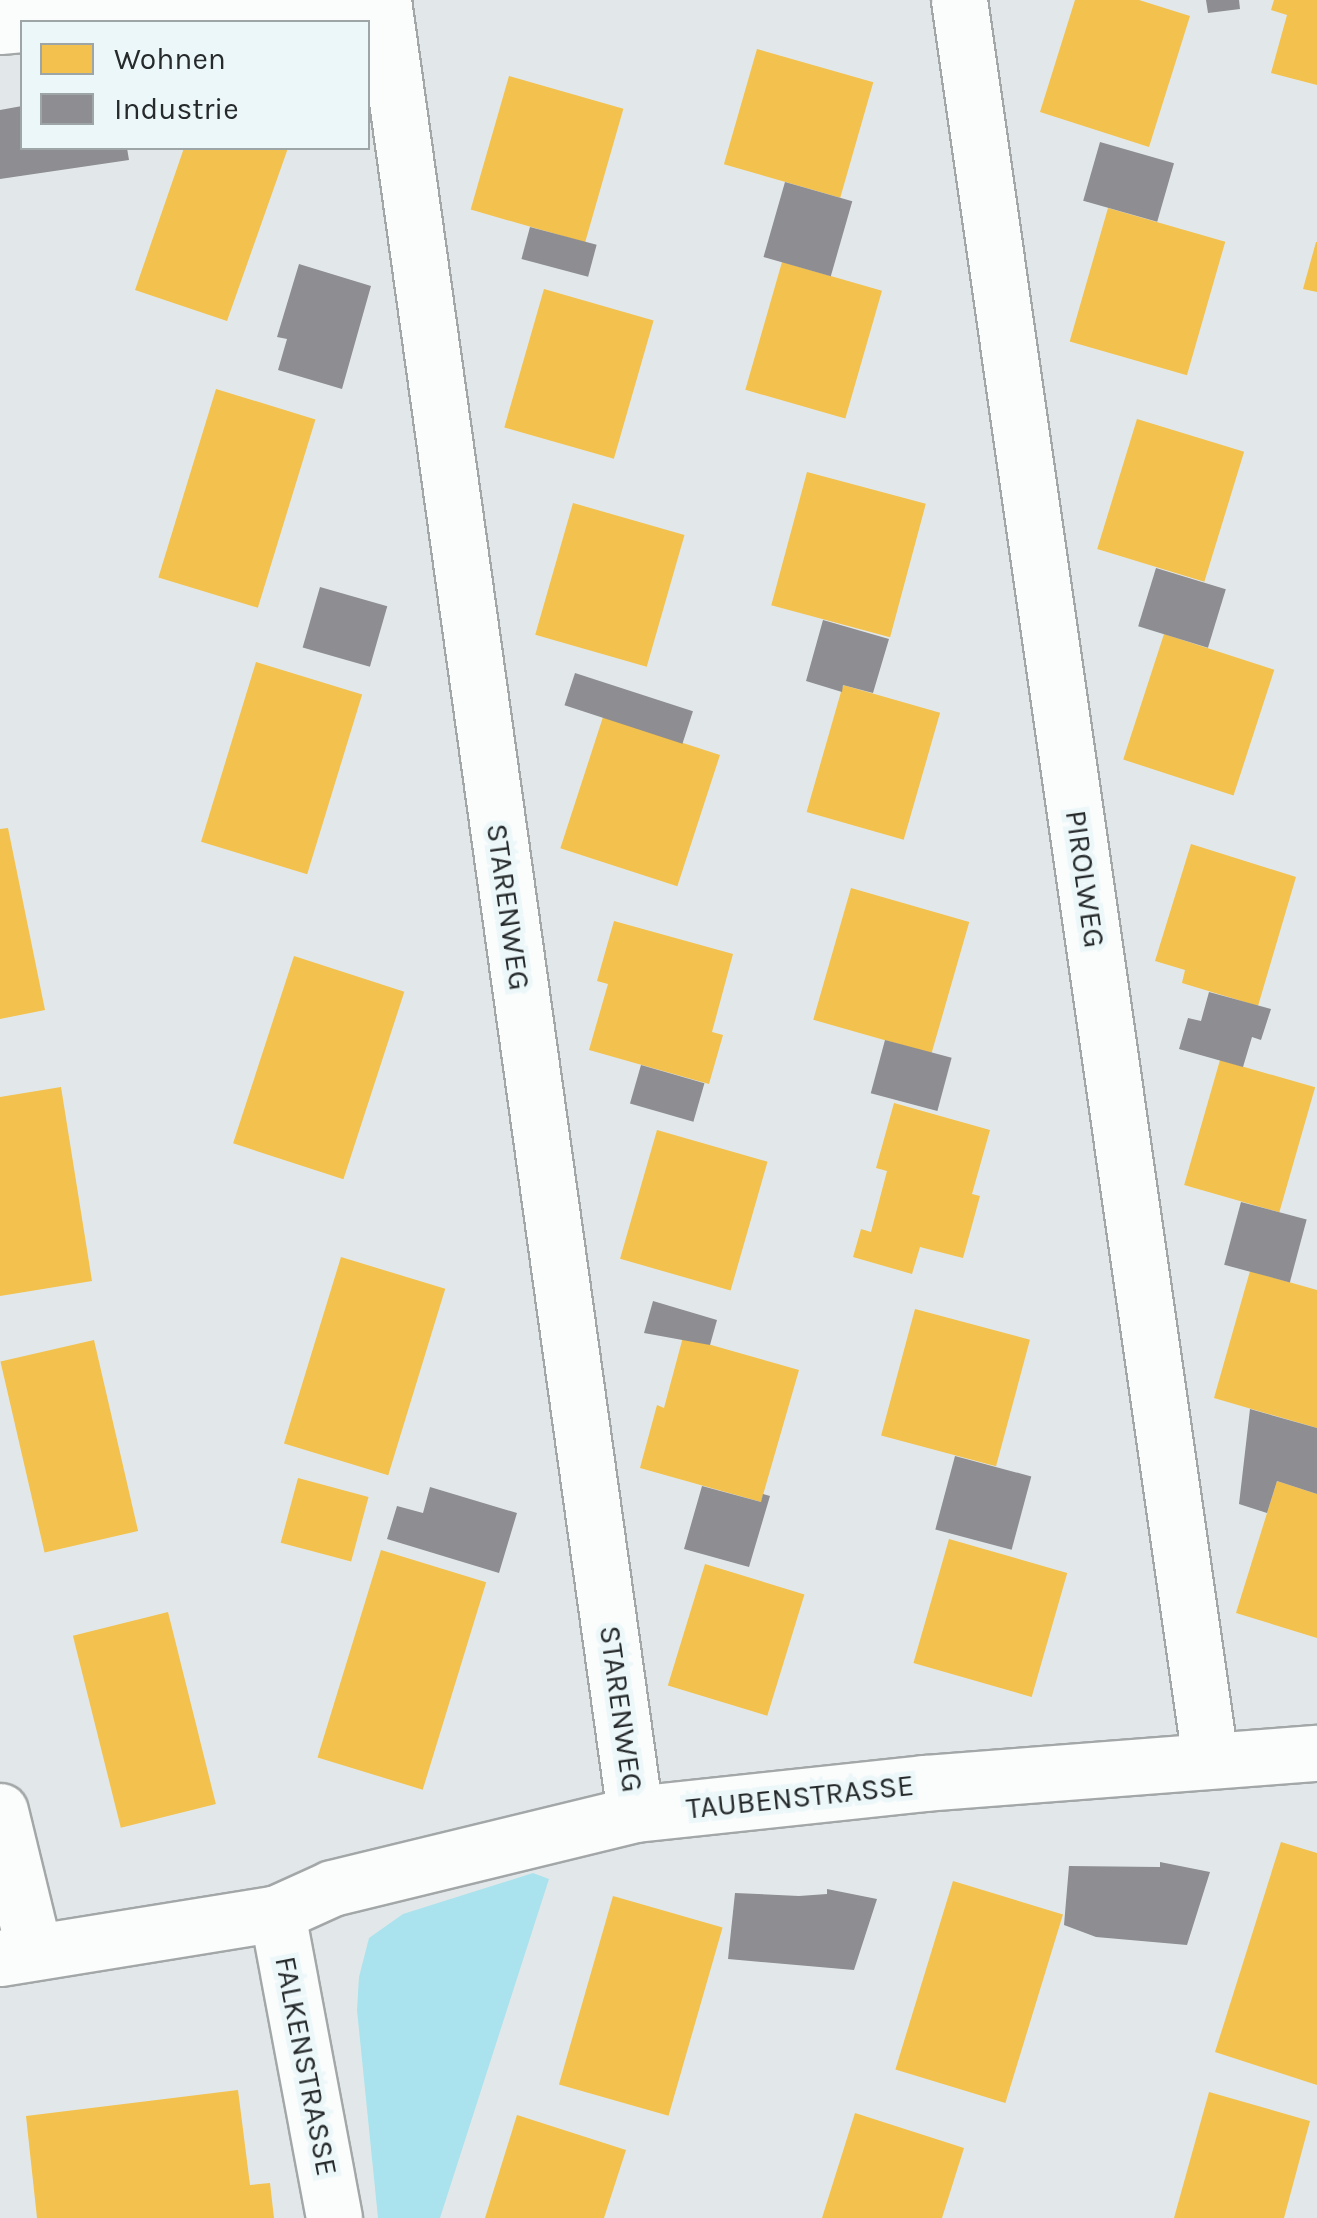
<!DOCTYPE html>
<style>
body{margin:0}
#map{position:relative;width:1317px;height:2218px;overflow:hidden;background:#e2e8e9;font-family:Karla,sans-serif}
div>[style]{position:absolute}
.green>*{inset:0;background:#aae2ed}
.homes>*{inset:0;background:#f2c14e;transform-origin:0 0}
.industry>*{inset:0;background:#8d8d92;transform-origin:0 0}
.roads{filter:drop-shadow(2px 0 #a3a7a8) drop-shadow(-2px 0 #a3a7a8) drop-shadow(0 2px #a3a7a8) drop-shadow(0 -2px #a3a7a8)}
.street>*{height:55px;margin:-27.5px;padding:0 27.5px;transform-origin:27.5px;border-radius:27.5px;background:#fbfcfc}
span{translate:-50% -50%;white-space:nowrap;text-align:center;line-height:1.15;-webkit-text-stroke:10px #ecf7f9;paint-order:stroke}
.street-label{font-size:30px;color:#262a2b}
.legend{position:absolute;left:20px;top:20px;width:350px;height:130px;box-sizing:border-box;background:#ecf7f9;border:2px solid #9da5a7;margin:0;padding:12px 18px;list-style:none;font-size:30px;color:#262a2b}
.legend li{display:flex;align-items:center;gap:20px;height:50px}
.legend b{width:50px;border:2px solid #9da5a7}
</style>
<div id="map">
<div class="green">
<i style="clip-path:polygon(533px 1873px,549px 1879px,440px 2218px,378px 2218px,357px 2010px,359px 1977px,369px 1938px,403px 1914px)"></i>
</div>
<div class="homes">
<i style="clip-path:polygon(1075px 0,1139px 0,1190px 16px,1149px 147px,1040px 112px)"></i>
<i style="clip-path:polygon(1274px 0,1317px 0,1317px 85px,1271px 73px,1287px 15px,1271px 10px)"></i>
<i style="left:757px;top:49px;width:121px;height:120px;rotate:16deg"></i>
<i style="left:509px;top:76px;width:119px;height:139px;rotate:16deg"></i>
<i style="clip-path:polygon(184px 148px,288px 148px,227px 321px,135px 290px)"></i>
<i style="left:1108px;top:208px;width:122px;height:139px;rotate:16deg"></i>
<i style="clip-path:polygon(1316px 242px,1317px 242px,1317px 292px,1303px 289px)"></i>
<i style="left:782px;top:262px;width:104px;height:133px;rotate:16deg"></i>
<i style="left:544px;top:289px;width:114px;height:144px;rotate:16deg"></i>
<i style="left:216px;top:389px;width:104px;height:197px;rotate:17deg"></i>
<i style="left:1137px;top:419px;width:112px;height:136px;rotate:17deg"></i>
<i style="left:807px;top:472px;width:123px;height:138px;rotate:15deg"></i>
<i style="left:573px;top:503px;width:116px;height:137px;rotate:16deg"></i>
<i style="left:1164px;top:634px;width:116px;height:132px;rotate:18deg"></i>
<i style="left:256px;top:662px;width:111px;height:188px;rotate:17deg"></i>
<i style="left:843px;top:685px;width:101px;height:132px;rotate:16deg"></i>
<i style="left:603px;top:717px;width:123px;height:138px;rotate:18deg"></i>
<i style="clip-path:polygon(8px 828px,45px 1010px,0 1019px,0 829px)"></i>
<i style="clip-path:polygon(1191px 844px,1296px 877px,1258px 1006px,1182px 983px,1185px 970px,1155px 961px)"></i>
<i style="left:851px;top:888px;width:123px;height:137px;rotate:16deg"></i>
<i style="clip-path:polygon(614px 921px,733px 954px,712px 1032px,723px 1035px,709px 1084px,589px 1050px,608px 984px,597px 981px)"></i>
<i style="left:294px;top:956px;width:116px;height:197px;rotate:18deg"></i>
<i style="left:1220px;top:1060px;width:99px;height:130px;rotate:16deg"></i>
<i style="clip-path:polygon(61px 1087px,92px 1281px,0 1296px,0 1097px)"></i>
<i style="clip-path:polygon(894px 1103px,990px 1130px,972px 1194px,980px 1196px,963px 1258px,920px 1247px,912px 1274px,853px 1257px,861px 1229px,871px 1232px,887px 1171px,876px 1168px)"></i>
<i style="left:657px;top:1130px;width:115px;height:134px;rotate:16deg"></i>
<i style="left:341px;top:1257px;width:109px;height:195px;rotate:17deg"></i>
<i style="clip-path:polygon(1250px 1271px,1317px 1290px,1317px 1428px,1214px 1398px)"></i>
<i style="left:915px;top:1309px;width:119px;height:131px;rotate:15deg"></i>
<i style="clip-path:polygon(683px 1337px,799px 1370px,761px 1502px,640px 1468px,657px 1405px,664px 1408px)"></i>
<i style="left:94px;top:1340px;width:196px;height:96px;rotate:77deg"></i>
<i style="left:298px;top:1478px;width:73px;height:67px;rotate:15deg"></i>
<i style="clip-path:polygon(1277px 1481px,1317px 1494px,1317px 1638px,1236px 1613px)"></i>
<i style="left:949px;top:1539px;width:123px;height:129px;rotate:16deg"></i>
<i style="left:381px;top:1550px;width:110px;height:217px;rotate:17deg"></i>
<i style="left:705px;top:1564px;width:104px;height:127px;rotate:17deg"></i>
<i style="left:168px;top:1612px;width:198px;height:98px;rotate:76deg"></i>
<i style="clip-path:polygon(1281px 1842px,1317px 1853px,1317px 2085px,1215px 2052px)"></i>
<i style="left:953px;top:1881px;width:115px;height:197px;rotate:17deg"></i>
<i style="left:613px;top:1896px;width:114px;height:196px;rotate:16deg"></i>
<i style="clip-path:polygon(238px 2090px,250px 2185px,270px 2183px,274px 2218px,37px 2218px,26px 2116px)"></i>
<i style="clip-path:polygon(1209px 2092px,1310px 2121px,1284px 2218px,1174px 2218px)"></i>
<i style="clip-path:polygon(855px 2113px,964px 2148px,942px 2218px,822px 2218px)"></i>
<i style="clip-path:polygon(517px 2115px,626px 2150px,604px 2218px,485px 2218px)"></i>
</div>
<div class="industry">
<i style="clip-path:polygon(1206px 0,1239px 0,1240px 9px,1208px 13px)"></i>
<i style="clip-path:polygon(22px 106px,22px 148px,127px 148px,129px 160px,0 179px,0 110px)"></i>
<i style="left:1100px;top:142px;width:77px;height:61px;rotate:16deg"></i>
<i style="left:785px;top:182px;width:70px;height:78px;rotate:16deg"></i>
<i style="left:530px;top:227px;width:69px;height:33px;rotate:15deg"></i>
<i style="clip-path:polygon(299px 264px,371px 286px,342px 389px,278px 370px,287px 339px,277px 337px)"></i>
<i style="left:1156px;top:568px;width:73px;height:61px;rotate:17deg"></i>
<i style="left:320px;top:587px;width:70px;height:63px;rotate:16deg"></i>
<i style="clip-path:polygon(823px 620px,889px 639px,873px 693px,843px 685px,842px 692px,806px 681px)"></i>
<i style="left:575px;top:673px;width:124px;height:34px;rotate:18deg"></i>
<i style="clip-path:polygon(1209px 992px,1271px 1009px,1261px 1040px,1252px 1037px,1243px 1067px,1179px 1049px,1188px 1018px,1201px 1021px)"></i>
<i style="left:885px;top:1040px;width:69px;height:55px;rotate:15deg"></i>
<i style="left:641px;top:1065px;width:66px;height:40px;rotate:16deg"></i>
<i style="left:1241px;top:1202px;width:68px;height:65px;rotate:15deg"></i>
<i style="clip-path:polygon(653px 1301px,717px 1320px,710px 1345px,644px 1333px)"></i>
<i style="clip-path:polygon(1250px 1409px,1317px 1428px,1317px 1494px,1277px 1481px,1267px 1513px,1239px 1504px)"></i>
<i style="left:955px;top:1456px;width:79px;height:76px;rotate:15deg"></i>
<i style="clip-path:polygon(702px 1486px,761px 1502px,763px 1494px,770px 1496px,749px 1567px,684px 1549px)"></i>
<i style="clip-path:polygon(430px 1487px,517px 1513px,499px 1573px,387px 1539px,397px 1506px,423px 1513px)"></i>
<i style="clip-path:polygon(1160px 1862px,1210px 1872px,1187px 1945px,1096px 1937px,1064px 1925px,1069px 1866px,1160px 1867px)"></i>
<i style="clip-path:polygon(827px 1889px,877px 1899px,854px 1970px,728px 1959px,735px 1893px,799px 1896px,827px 1894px)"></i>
</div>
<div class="roads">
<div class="street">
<i style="left:383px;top:0;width:1831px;rotate:82.09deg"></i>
<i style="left:959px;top:0;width:1777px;rotate:81.88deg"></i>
<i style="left:49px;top:22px;width:300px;rotate:-4.2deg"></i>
<i style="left:0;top:26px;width:22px;rotate:-5deg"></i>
<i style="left:0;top:1811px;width:143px;rotate:76.3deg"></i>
<i style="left:277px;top:1913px;width:310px;rotate:79.4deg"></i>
<i style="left:0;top:1958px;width:281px;rotate:-9.2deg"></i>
<i style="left:277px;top:1913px;width:60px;rotate:-24.4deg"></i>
<i style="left:332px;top:1888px;width:312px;rotate:-13.7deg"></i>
<i style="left:635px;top:1814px;width:291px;rotate:-6.1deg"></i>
<i style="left:924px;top:1783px;width:394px;rotate:-4.4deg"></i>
</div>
</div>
<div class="street-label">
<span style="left:1085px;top:879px;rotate:82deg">PIROLWEG</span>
<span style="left:508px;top:907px;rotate:82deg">STARENWEG</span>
<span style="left:621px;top:1709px;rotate:82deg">STARENWEG</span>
<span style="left:800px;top:1797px;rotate:-6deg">TAUBENSTRASSE</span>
<span style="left:306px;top:2066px;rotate:79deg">FALKENSTRASSE</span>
</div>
<ul class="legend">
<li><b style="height:28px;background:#f2c14e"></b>Wohnen</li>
<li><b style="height:28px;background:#8d8d92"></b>Industrie</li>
</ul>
</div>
